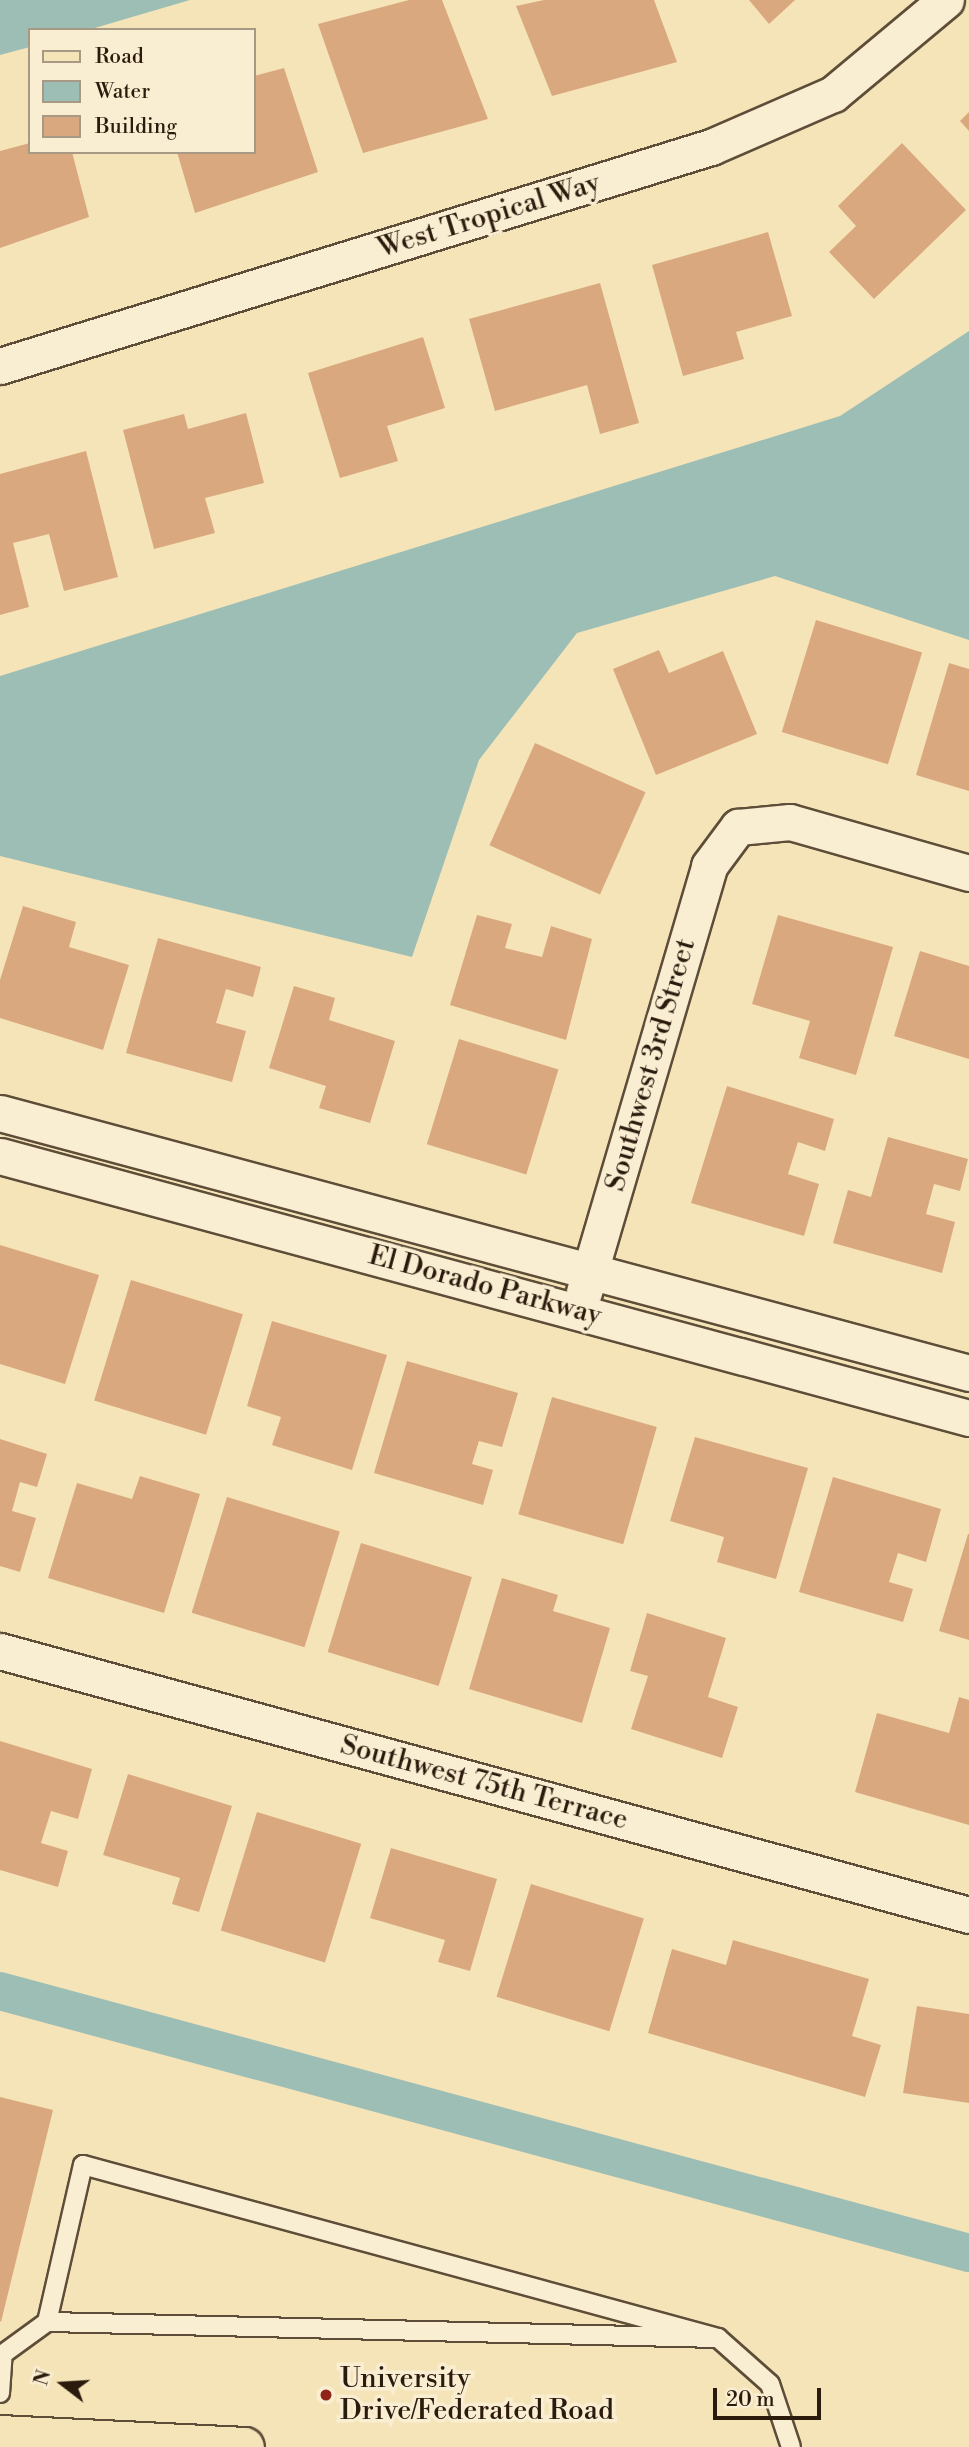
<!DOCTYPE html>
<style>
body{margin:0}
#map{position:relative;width:969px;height:2447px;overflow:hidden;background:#f6e4b9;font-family:"Libre Bodoni",serif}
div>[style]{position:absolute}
.water>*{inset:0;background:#9dbeb5}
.canal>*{height:38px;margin:-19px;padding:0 19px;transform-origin:19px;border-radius:19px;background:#9dbeb5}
.building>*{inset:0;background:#daa87e;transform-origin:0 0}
.roads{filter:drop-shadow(2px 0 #5e4d38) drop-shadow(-2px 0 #5e4d38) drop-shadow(0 2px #5e4d38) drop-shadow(0 -2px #5e4d38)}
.service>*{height:18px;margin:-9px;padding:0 9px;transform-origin:9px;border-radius:9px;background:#f9edd2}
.minor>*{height:35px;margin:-17.5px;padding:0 17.5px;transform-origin:17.5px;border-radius:17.5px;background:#f9edd2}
.primary>*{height:38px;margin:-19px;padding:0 19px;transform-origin:19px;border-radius:19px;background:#f6e4b9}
.dots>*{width:19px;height:19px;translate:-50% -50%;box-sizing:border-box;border:4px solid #f9edd2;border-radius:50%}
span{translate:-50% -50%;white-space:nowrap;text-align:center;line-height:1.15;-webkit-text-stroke:7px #f9edd2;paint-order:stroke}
.street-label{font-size:28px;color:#2b1b0d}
.poi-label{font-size:28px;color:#2b1b0d}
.left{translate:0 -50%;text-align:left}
.legend{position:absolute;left:28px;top:28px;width:228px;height:126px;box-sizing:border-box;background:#f9edd2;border:2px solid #a79983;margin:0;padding:9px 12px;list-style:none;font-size:21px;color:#2b1b0d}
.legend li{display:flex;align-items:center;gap:14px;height:35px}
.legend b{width:35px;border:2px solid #a79983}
.north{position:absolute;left:28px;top:2349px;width:70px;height:70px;-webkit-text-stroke:5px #f9edd2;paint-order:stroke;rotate:287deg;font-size:19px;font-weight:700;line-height:28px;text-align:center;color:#2b1b0d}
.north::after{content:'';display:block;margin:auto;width:24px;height:32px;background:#2b1b0d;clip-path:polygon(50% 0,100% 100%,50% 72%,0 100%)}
.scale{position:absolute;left:713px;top:2388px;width:108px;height:32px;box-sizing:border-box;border:4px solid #2b1b0d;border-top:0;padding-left:9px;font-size:21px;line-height:24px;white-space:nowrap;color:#2b1b0d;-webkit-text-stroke:5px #f9edd2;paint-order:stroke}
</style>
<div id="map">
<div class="water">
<i style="clip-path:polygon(0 0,190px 0,88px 30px,30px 30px,30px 47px,0 55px)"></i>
<i style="clip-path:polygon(969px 331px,969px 640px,775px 576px,577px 633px,479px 760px,412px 957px,0 856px,0 676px,840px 416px)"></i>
</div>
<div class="canal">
<i style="left:0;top:1991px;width:1004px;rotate:15.13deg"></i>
</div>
<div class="building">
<i style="clip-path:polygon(409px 0,442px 0,488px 119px,363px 153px,318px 24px)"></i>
<i style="clip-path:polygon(544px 0,654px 0,677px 62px,552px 96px,516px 6px)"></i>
<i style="clip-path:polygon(749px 0,795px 0,769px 24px)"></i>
<i style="clip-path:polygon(284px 68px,318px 172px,195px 213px,177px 152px,254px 152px,254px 76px)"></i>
<i style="clip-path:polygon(969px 112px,969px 131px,960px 121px)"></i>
<i style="clip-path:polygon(30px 143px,30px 152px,72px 152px,89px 217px,0 248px,0 151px)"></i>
<i style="clip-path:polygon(902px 143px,966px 210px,874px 299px,829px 252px,856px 226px,838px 206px)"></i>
<i style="clip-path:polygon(768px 232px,792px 316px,736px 332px,744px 359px,683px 376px,652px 265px)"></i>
<i style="clip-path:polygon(600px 283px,639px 423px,600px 434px,587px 385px,495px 411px,469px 319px)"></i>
<i style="clip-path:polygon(423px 337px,445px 408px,387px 426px,398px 461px,340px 478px,308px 373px)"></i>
<i style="clip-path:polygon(246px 413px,264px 483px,205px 498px,215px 533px,154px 549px,123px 430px,184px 414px,188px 429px)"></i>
<i style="clip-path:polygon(86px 451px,118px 577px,64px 591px,49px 534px,13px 543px,29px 607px,0 615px,0 474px)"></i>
<i style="left:816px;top:620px;width:111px;height:117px;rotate:17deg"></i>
<i style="clip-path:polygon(659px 650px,669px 673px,723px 651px,757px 734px,656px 775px,613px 669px)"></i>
<i style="clip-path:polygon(949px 663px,969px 669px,969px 791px,916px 775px)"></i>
<i style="left:535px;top:743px;width:121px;height:112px;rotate:24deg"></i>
<i style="clip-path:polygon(23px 906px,76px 922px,69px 947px,129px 965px,103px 1050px,0 1018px,0 980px)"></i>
<i style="clip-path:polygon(477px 915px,512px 924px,505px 948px,542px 957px,551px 926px,592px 939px,566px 1040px,450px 1005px)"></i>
<i style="clip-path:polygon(778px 915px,893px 947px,856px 1075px,799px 1058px,810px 1021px,752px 1004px)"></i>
<i style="clip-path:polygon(158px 938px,261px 967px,253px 997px,226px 989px,216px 1023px,246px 1031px,232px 1082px,126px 1053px)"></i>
<i style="clip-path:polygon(920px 951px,969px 966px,969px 1059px,894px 1036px)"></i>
<i style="clip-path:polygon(294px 986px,335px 998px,329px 1020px,395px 1041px,370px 1123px,319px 1108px,326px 1086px,269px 1068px)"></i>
<i style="left:459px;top:1039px;width:104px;height:110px;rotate:17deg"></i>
<i style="clip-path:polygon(727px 1086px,834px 1119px,825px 1151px,798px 1142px,788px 1174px,819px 1184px,804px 1236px,691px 1203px)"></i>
<i style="clip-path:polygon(888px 1137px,968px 1159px,960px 1191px,934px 1184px,926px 1214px,955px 1222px,942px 1273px,833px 1243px,848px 1190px,871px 1197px)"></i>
<i style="clip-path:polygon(0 1245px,99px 1275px,65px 1384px,0 1364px)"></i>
<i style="left:131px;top:1280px;width:117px;height:126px;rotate:17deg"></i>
<i style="clip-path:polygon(272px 1321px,387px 1355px,352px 1470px,272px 1445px,281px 1417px,247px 1406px)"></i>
<i style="clip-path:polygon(407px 1361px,518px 1393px,502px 1447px,479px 1441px,472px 1464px,493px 1470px,483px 1505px,374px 1473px)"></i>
<i style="left:552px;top:1397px;width:109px;height:122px;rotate:16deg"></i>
<i style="clip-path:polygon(695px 1437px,808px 1468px,776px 1579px,717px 1562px,724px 1537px,670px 1521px)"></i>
<i style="clip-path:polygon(0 1439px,47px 1454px,37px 1487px,20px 1482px,12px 1511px,36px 1518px,20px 1572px,0 1566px)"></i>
<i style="clip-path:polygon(140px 1476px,200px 1494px,164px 1613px,48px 1578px,77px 1483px,132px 1499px)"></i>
<i style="clip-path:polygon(833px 1477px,941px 1509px,926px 1562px,898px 1553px,889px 1582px,913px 1589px,903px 1622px,799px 1592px)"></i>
<i style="left:227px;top:1497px;width:118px;height:121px;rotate:17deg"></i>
<i style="clip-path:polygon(968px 1534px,969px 1534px,969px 1640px,939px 1631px)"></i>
<i style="left:361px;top:1543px;width:116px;height:114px;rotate:17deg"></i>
<i style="clip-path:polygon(502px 1578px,558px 1595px,553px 1611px,610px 1628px,582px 1723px,469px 1689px)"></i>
<i style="clip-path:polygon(647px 1613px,726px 1638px,708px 1697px,738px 1707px,722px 1758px,631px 1729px,648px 1676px,630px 1671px)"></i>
<i style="clip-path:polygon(959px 1697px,969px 1700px,969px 1825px,855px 1792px,877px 1713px,949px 1733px)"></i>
<i style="clip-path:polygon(0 1741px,92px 1769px,78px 1819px,51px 1811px,41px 1843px,68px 1851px,58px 1887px,0 1870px)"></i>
<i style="clip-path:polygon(128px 1774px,232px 1806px,199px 1912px,172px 1904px,180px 1878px,103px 1855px)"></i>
<i style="left:257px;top:1812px;width:109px;height:124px;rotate:17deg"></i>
<i style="clip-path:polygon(391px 1848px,497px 1879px,470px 1971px,438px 1962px,445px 1940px,370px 1918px)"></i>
<i style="left:531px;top:1884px;width:118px;height:118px;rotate:17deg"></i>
<i style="clip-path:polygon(733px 1940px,869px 1979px,852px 2036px,881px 2045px,865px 2097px,648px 2033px,672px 1949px,726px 1965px)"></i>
<i style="clip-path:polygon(917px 2006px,969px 2014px,969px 2103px,903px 2093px)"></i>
<i style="clip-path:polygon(0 2097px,53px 2110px,1px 2322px,0 2321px)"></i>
</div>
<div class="roads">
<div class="service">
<i style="left:718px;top:2338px;width:671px;rotate:-178.63deg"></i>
<i style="left:47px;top:2322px;width:161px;rotate:-77.1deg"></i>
<i style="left:83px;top:2165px;width:658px;rotate:15.24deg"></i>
<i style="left:718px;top:2338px;width:69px;rotate:41.5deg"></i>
<i style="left:770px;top:2384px;width:66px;rotate:71.6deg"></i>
<i style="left:0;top:2393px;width:39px;rotate:-86deg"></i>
<i style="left:3px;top:2354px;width:54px;rotate:-36deg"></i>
</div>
<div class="minor">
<i style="left:0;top:366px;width:744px;rotate:-17.12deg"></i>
<i style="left:711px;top:147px;width:133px;rotate:-23.5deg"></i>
<i style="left:833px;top:94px;width:147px;rotate:-39.8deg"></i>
<i style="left:0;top:1113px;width:1003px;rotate:15.02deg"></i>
<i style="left:0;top:1156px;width:1004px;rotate:15.13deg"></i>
<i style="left:584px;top:1292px;width:444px;rotate:-73.6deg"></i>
<i style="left:709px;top:866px;width:49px;rotate:-53.4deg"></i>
<i style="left:738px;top:827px;width:52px;rotate:-5.5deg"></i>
<i style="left:790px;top:822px;width:186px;rotate:15.9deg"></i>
<i style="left:0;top:1651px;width:1004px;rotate:15.24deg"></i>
</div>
<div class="primary">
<i style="left:0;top:2435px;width:245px;rotate:2.8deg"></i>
</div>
</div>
<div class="dots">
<i style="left:326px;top:2395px;background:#8f2418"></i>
</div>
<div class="street-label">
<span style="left:489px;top:216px;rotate:-17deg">West Tropical Way</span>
<span style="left:651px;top:1065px;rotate:-74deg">Southwest 3rd Street</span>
<span style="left:485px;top:1286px;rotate:15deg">El Dorado Parkway</span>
<span style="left:484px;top:1783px;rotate:15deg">Southwest 75th Terrace</span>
</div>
<div class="poi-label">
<span class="left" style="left:340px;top:2395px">University<br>Drive/Federated Road</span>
</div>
<ul class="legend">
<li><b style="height:9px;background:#f6e4b9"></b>Road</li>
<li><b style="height:19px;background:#9dbeb5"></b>Water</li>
<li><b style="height:19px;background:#daa87e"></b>Building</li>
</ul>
<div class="north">N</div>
<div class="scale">20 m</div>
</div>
